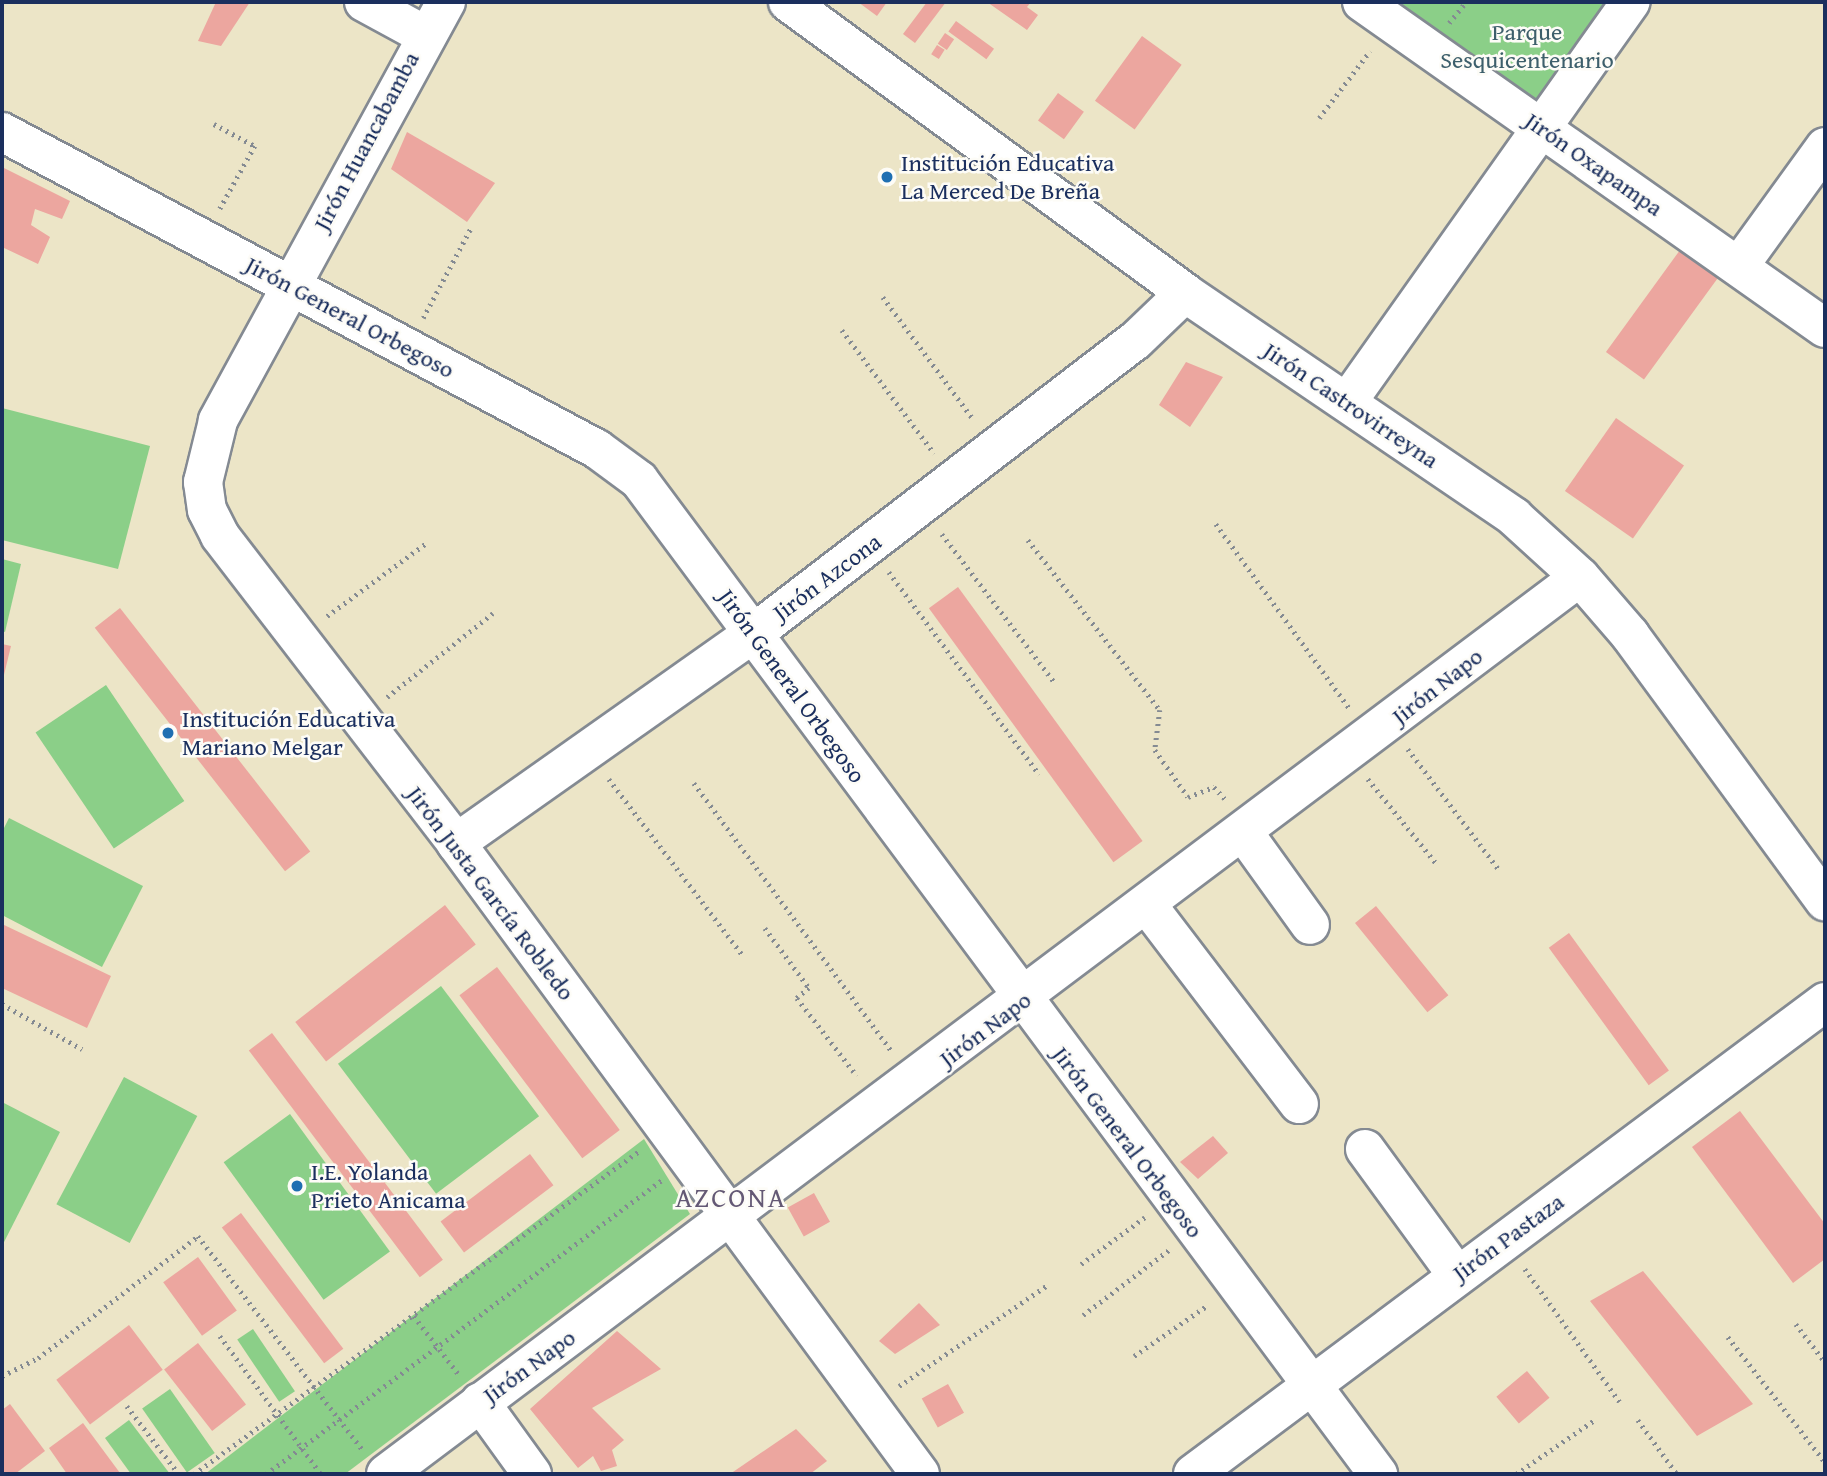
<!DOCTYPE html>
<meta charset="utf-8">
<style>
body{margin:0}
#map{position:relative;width:1827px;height:1476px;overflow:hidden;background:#ece5c7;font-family:"Gentium Book Plus",serif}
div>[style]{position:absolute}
.green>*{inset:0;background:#8bcf88;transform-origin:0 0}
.building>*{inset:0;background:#eca69f;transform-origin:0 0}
.path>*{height:4.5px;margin-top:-2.25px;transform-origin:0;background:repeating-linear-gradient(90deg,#848a92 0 2px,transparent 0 7px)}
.roads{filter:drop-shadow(2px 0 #848a92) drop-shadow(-2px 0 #848a92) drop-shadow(0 2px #848a92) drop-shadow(0 -2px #848a92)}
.minor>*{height:38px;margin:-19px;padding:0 19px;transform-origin:19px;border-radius:19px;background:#fff}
.dots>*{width:19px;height:19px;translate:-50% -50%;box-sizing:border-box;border:4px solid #fdfcf7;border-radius:50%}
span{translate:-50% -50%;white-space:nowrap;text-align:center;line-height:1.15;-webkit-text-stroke:5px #fdfcf7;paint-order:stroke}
.park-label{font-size:24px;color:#3d5f6b}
.street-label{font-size:24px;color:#1b2f5e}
.poi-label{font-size:24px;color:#1b2f5e}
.left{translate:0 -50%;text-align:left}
.quarter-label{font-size:28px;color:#645975;letter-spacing:2px}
.frame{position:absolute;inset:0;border:4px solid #1b2f5e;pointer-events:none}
</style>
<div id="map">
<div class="green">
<i style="clip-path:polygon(1389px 2px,1613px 2px,1538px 108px)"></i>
<i style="clip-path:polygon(2px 408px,150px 446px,118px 569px,2px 540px)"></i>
<i style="clip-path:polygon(2px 559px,21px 564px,5px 632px,2px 631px)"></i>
<i style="left:106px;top:685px;width:140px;height:85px;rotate:56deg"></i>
<i style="clip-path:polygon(9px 818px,143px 886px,102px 967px,2px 915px,2px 832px)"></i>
<i style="left:441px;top:986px;width:163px;height:129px;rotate:53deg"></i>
<i style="left:124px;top:1077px;width:83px;height:144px;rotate:28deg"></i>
<i style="clip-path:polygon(2px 1102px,60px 1132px,2px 1246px)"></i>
<i style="left:290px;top:1114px;width:170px;height:82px;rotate:54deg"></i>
<i style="clip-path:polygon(644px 1139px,690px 1214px,345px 1474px,205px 1474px)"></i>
<i style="left:253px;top:1329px;width:75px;height:19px;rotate:56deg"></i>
<i style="left:170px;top:1389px;width:78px;height:34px;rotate:55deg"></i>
<i style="clip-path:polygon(129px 1420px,170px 1474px,131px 1474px,105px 1438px)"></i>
</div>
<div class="building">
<i style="clip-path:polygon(216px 2px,250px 2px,221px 46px,198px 41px)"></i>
<i style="clip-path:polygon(858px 2px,887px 2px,877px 16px)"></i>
<i style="clip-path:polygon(927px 2px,946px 2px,915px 43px,903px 34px)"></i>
<i style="clip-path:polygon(987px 2px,1031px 2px,1027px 7px,1038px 15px,1027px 30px)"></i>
<i style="left:956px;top:21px;width:47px;height:13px;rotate:36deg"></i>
<i style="left:945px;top:33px;width:11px;height:13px;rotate:34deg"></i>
<i style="left:1142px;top:36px;width:49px;height:80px;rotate:36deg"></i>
<i style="left:937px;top:45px;width:9px;height:11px;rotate:32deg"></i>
<i style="left:1058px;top:93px;width:32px;height:34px;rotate:36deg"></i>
<i style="clip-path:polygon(407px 132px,495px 183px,467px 222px,391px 169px)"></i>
<i style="clip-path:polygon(2px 167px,70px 201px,62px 219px,35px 209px,31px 225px,50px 237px,38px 264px,2px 247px)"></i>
<i style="left:1680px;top:250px;width:47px;height:126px;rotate:36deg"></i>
<i style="clip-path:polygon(1186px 362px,1223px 377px,1190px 427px,1159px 405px)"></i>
<i style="left:1616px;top:418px;width:83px;height:89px;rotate:35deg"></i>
<i style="left:958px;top:587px;width:314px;height:36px;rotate:54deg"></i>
<i style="left:120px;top:608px;width:309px;height:32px;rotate:52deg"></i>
<i style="clip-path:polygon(2px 644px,11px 646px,3px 679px,2px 679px)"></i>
<i style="left:445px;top:905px;width:50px;height:190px;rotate:52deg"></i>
<i style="left:1376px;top:906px;width:115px;height:27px;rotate:51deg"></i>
<i style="clip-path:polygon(2px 924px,111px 976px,87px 1028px,2px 988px)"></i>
<i style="left:1569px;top:933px;width:170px;height:25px;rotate:54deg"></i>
<i style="left:497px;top:967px;width:204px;height:47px;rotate:53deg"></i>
<i style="left:272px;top:1033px;width:284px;height:29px;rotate:53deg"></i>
<i style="clip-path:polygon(1740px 1111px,1825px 1224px,1825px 1259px,1793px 1283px,1692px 1147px)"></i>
<i style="clip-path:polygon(1213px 1136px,1228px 1153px,1198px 1179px,1180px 1162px)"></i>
<i style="left:530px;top:1154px;width:39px;height:112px;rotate:53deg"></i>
<i style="left:814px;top:1193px;width:33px;height:30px;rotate:61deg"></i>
<i style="left:241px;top:1213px;width:170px;height:24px;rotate:53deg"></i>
<i style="left:198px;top:1257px;width:66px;height:43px;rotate:54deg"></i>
<i style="clip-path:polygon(1643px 1271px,1753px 1404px,1697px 1436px,1590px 1301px)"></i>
<i style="clip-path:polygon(919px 1303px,940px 1325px,895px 1354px,879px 1341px)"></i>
<i style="left:129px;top:1325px;width:56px;height:91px;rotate:53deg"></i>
<i style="clip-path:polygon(617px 1331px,661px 1369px,592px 1408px,624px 1440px,612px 1450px,617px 1466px,601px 1471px,593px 1456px,578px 1468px,530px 1409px)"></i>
<i style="left:198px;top:1343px;width:78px;height:43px;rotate:52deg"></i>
<i style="left:1527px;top:1371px;width:35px;height:40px;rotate:50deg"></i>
<i style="left:948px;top:1384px;width:33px;height:30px;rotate:61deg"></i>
<i style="clip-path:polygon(10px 1404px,45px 1451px,15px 1474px,2px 1474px,2px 1410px)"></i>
<i style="clip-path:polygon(83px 1423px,120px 1473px,118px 1474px,67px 1474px,49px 1448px)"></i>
<i style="clip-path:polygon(796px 1429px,827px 1461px,810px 1474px,730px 1474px)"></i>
</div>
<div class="path">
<i style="left:1449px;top:23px;width:27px;rotate:-51deg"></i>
<i style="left:1319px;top:118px;width:84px;rotate:-52.7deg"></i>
<i style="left:214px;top:124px;width:47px;rotate:28.2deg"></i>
<i style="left:255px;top:146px;width:72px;rotate:119.1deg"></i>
<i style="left:883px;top:297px;width:153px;rotate:53.5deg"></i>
<i style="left:423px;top:318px;width:104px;rotate:-62deg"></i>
<i style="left:842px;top:330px;width:154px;rotate:53.2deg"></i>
<i style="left:1216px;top:524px;width:227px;rotate:54.1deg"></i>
<i style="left:942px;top:534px;width:188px;rotate:52.8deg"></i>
<i style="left:1028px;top:540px;width:215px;rotate:52.2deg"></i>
<i style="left:1160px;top:710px;width:40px;rotate:97.1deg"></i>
<i style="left:1155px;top:750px;width:57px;rotate:54.9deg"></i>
<i style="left:1188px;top:797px;width:28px;rotate:-21deg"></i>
<i style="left:1214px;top:787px;width:18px;rotate:47deg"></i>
<i style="left:889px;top:572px;width:252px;rotate:53.4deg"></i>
<i style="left:327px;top:616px;width:122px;rotate:-36.3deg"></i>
<i style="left:387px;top:697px;width:135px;rotate:-38.4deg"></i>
<i style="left:1408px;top:749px;width:153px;rotate:53deg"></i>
<i style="left:609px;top:779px;width:223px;rotate:52.8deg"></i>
<i style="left:1368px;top:779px;width:108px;rotate:51deg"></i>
<i style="left:694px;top:783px;width:332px;rotate:53.6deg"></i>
<i style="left:765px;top:928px;width:74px;rotate:53.7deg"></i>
<i style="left:809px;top:988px;width:16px;rotate:140deg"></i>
<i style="left:797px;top:998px;width:98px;rotate:52.4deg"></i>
<i style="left:2px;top:1004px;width:92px;rotate:29.4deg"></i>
<i style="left:1081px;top:1264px;width:79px;rotate:-36.3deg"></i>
<i style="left:1525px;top:1269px;width:163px;rotate:54.5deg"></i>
<i style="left:1083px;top:1315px;width:108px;rotate:-37.1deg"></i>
<i style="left:414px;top:1316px;width:76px;rotate:52.5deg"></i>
<i style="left:1796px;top:1324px;width:48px;rotate:52.7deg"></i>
<i style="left:220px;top:1336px;width:171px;rotate:53.8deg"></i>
<i style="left:1728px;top:1337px;width:158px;rotate:52.2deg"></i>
<i style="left:1134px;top:1356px;width:90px;rotate:-34.6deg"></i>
<i style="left:2px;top:1376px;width:40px;rotate:-26.6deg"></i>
<i style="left:38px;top:1358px;width:201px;rotate:-37.3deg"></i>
<i style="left:198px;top:1236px;width:269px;rotate:52.4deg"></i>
<i style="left:899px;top:1386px;width:178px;rotate:-34.2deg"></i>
<i style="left:127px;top:1406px;width:86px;rotate:52.6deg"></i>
<i style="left:1638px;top:1420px;width:67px;rotate:54.2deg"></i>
<i style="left:194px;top:1474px;width:550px;rotate:-35.97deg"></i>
<i style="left:266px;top:1474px;width:493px;rotate:-36.6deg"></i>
<i style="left:1516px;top:1474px;width:97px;rotate:-34.5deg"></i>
</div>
<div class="roads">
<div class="minor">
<i style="left:364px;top:2px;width:67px;rotate:28.5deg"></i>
<i style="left:446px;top:2px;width:477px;rotate:118.6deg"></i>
<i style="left:218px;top:421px;width:63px;rotate:103.8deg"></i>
<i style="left:203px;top:482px;width:28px;rotate:82deg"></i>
<i style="left:207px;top:510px;width:29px;rotate:63deg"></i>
<i style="left:220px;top:536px;width:387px;rotate:52.4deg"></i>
<i style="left:456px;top:843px;width:783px;rotate:53.67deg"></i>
<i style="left:788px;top:2px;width:492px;rotate:36.2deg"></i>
<i style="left:1185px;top:293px;width:398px;rotate:34.2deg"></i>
<i style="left:1514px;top:517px;width:89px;rotate:42.3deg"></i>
<i style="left:1580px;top:577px;width:77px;rotate:49.2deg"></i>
<i style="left:1630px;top:635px;width:330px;rotate:53.8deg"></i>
<i style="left:1362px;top:2px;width:566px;rotate:35.15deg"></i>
<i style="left:2px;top:132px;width:674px;rotate:28.05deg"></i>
<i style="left:597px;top:449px;width:52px;rotate:36.4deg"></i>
<i style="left:639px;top:480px;width:1239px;rotate:53.37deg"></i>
<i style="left:1739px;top:266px;width:147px;rotate:-54.1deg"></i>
<i style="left:1348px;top:401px;width:489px;rotate:-54.7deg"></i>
<i style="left:1244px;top:833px;width:113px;rotate:54.3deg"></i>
<i style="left:456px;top:843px;width:365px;rotate:-35.2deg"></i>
<i style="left:754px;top:633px;width:480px;rotate:-37.5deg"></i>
<i style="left:1135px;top:341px;width:69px;rotate:-43.8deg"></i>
<i style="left:1148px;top:906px;width:249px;rotate:52.7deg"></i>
<i style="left:1365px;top:1149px;width:156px;rotate:53.9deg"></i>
<i style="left:480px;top:1402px;width:89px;rotate:54.2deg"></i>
<i style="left:386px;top:1474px;width:1493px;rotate:-36.92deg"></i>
<i style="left:1193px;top:1474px;width:789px;rotate:-36.75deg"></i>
</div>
</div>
<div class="dots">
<i style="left:887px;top:177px;background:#1f6fb2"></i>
<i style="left:168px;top:733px;background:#1f6fb2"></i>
<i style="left:297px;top:1186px;background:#1f6fb2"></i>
</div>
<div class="park-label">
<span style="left:1527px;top:46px">Parque<br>Sesquicentenario</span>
</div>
<div class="street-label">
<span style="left:366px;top:141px;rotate:-62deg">Jirón Huancabamba</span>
<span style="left:1594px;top:164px;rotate:35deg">Jirón Oxapampa</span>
<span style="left:350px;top:317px;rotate:28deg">Jirón General Orbegoso</span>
<span style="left:1351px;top:405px;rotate:34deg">Jirón Castrovirreyna</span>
<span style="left:827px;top:577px;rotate:-37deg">Jirón Azcona</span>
<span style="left:792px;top:686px;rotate:54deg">Jirón General Orbegoso</span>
<span style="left:1437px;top:686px;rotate:-38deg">Jirón Napo</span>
<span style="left:491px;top:893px;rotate:53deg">Jirón Justa García Robledo</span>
<span style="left:985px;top:1029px;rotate:-37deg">Jirón Napo</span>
<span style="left:1128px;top:1142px;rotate:53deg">Jirón General Orbegoso</span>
<span style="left:1508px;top:1237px;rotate:-36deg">Jirón Pastaza</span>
<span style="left:529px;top:1366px;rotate:-36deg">Jirón Napo</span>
</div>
<div class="poi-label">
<span class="left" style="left:901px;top:177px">Institución Educativa<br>La Merced De Breña</span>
<span class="left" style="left:182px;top:733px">Institución Educativa<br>Mariano Melgar</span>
<span class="left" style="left:311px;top:1186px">I.E. Yolanda<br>Prieto Anicama</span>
</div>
<div class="quarter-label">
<span style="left:731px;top:1197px">AZCONA</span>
</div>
<div class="frame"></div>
</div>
